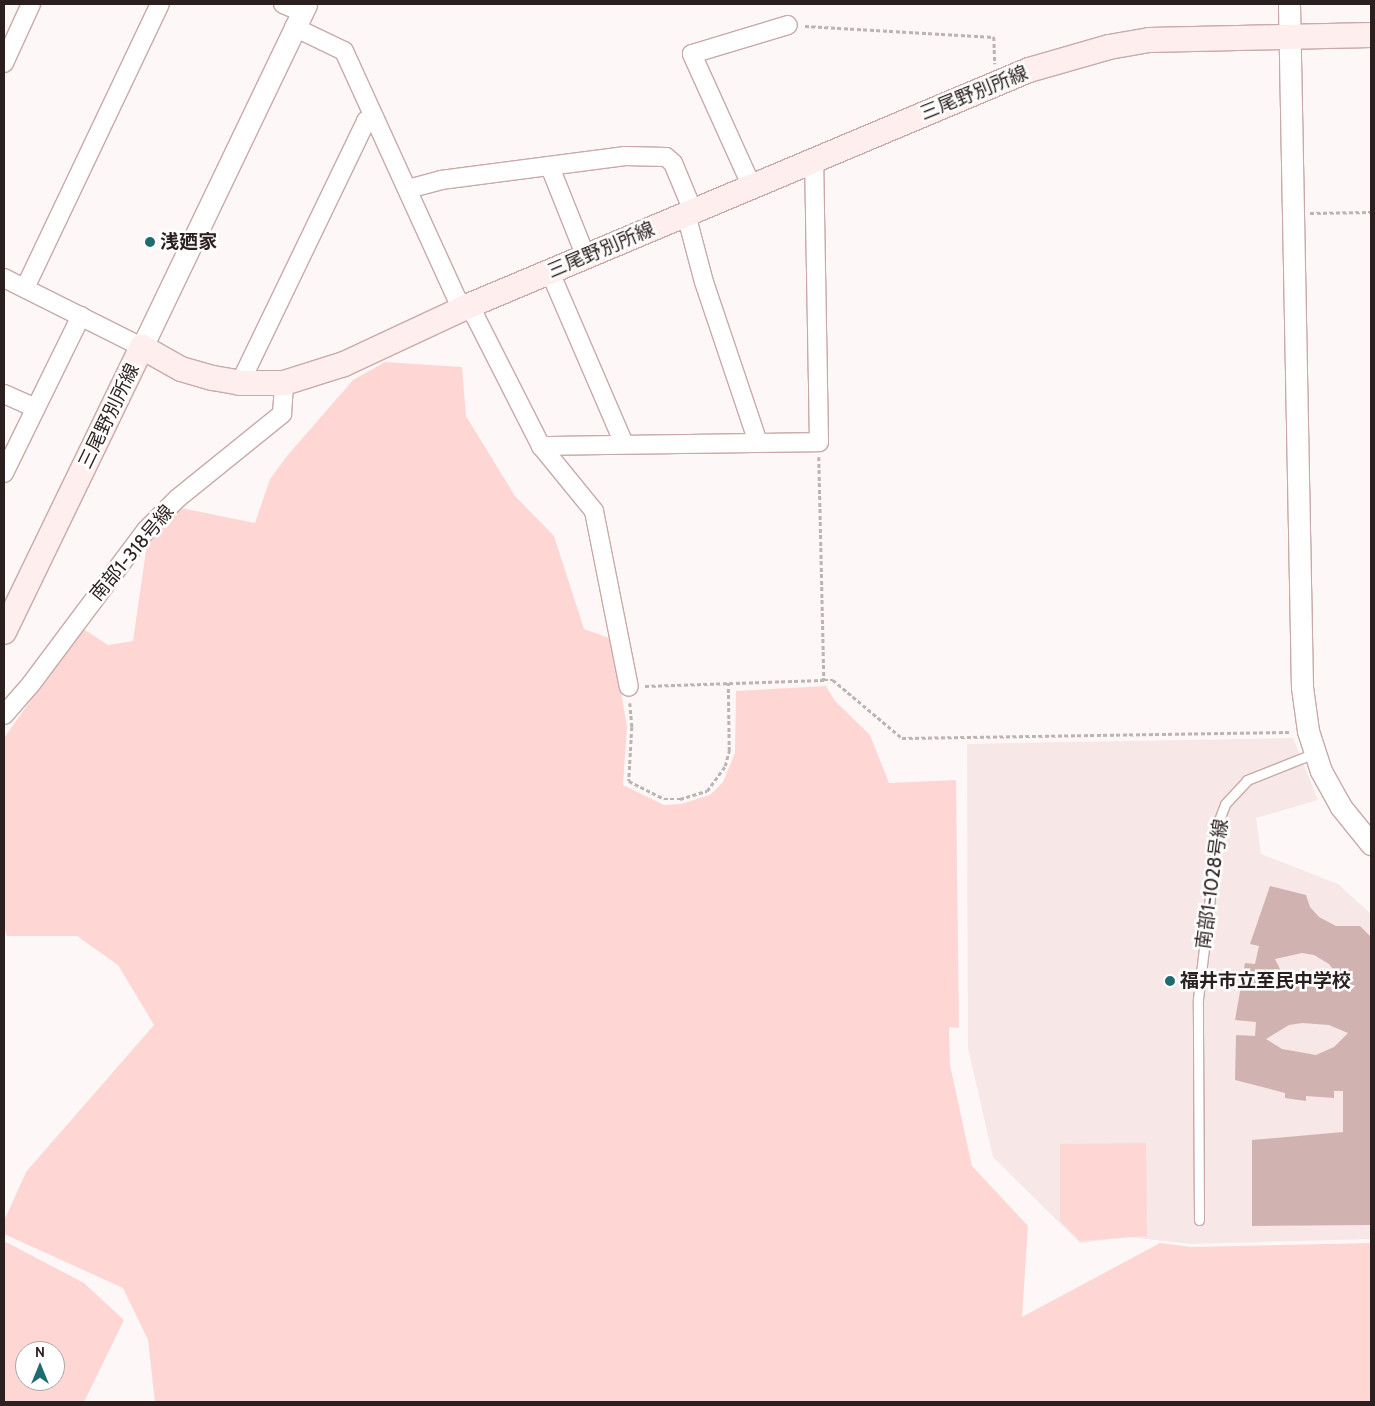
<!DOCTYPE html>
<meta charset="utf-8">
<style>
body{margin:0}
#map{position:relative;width:1375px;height:1406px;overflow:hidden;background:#fef7f7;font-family:Cabin,"Noto Sans JP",sans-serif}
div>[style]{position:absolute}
.built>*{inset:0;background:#f7e7e6}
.green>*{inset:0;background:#fed7d5}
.building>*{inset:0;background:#d0b2b0}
.path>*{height:2.5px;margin-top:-1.25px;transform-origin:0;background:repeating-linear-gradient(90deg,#bcb3b3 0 4px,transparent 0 6.5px)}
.roads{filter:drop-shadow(1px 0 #c8aaa9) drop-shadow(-1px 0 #c8aaa9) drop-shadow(0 1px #c8aaa9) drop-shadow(0 -1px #c8aaa9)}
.service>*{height:9px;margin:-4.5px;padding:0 4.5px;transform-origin:4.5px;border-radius:4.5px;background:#fff}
.minor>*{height:18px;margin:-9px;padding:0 9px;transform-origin:9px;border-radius:9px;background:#fff}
.tertiary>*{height:21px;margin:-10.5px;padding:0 10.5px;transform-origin:10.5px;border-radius:10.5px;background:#fff}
.secondary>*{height:24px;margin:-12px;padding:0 12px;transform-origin:12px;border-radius:12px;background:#feeeed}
.dots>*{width:14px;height:14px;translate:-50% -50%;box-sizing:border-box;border:2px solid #fff;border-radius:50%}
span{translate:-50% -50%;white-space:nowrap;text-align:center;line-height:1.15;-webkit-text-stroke:5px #fff;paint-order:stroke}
.street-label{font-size:19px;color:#2b1f1f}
.poi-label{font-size:19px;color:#2b1f1f;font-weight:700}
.left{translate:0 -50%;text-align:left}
.frame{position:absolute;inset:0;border:5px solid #2b1f1f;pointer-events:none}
.north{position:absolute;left:15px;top:1341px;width:50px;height:50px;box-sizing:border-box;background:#fff;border:1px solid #aaa5a5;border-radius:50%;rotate:0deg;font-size:14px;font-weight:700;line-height:20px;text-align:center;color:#2b1f1f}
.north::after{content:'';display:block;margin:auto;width:18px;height:22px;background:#1e6b70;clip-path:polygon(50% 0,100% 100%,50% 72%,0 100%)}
</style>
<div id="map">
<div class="built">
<i style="clip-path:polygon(1293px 738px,1318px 800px,1256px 818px,1261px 854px,1338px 884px,1371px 914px,1371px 1239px,1191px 1244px,1129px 1237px,1080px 1243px,993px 1157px,968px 1048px,967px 744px)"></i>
</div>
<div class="green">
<i style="clip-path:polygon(385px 362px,462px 367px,466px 416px,515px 496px,554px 536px,584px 629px,612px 639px,627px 727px,623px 785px,664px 805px,681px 804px,710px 795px,723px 782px,735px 753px,736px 691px,826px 686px,835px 701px,870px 735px,889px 783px,956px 780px,959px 1028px,949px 1027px,950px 1065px,972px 1166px,1028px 1226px,1022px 1317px,1160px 1243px,1191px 1247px,1371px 1243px,1371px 1402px,155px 1402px,148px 1340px,123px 1288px,4px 1234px,4px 1221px,26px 1172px,154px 1025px,118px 965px,77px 936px,7px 936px,4px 927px,4px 738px,82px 628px,108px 645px,133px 641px,147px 544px,161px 528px,181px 508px,255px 523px,270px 479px,287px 456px,353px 380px)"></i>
<i style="clip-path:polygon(1146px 1143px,1147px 1236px,1080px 1241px,1060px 1221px,1060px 1144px)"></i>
<i style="clip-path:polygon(evenodd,4px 1241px,84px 1283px,124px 1320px,84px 1402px,4px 1402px,4px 1241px,25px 1351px,55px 1351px,55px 1381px,25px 1381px,25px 1351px)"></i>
</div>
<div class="building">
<i style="clip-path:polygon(evenodd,1270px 886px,1306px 895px,1310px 907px,1319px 917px,1336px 926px,1360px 926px,1371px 937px,1371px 1225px,1252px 1226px,1252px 1140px,1343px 1132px,1343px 1091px,1334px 1091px,1334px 1098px,1306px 1096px,1306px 1101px,1285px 1098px,1285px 1093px,1235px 1080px,1236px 1035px,1255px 1036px,1256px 1022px,1235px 1020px,1245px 963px,1255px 964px,1259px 946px,1250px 944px,1270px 886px,1302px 953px,1314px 955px,1329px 964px,1342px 981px,1322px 988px,1295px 983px,1281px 971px,1275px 959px,1302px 953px,1270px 886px,1302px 1023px,1329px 1025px,1348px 1033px,1334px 1047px,1316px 1055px,1282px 1049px,1266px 1039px,1289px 1025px,1302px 1023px)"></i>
</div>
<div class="path">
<i style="left:805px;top:26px;width:189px;rotate:3.3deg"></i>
<i style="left:994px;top:37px;width:27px;rotate:88deg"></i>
<i style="left:1310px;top:213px;width:61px;rotate:-0.9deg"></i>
<i style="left:819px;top:457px;width:223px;rotate:88.7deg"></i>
<i style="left:824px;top:680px;width:9px"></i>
<i style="left:833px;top:680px;width:90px;rotate:40deg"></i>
<i style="left:902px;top:738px;width:387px;rotate:-0.9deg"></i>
<i style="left:645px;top:686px;width:179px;rotate:-1.9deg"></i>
<i style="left:630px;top:703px;width:24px;rotate:85deg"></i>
<i style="left:632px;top:727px;width:54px;rotate:93.2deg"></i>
<i style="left:629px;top:781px;width:39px;rotate:27deg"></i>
<i style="left:664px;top:799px;width:16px"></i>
<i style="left:680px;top:799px;width:28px;rotate:-17deg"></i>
<i style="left:707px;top:791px;width:31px;rotate:-54deg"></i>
<i style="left:725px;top:766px;width:16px;rotate:-75deg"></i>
<i style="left:729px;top:751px;width:68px;rotate:-90.8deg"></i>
</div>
<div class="roads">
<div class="service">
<i style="left:1199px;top:1220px;width:221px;rotate:-90.3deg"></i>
<i style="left:1198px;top:999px;width:180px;rotate:-83.3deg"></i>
<i style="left:1219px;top:820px;width:17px;rotate:-69deg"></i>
<i style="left:1225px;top:804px;width:33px;rotate:-47deg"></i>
<i style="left:1247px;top:780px;width:73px;rotate:-21.7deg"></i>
</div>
<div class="minor">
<i style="left:283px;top:4px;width:21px;rotate:23deg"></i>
<i style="left:294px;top:27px;width:55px;rotate:25.6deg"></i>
<i style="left:344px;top:51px;width:273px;rotate:65.5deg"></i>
<i style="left:457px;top:299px;width:25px;rotate:43deg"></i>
<i style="left:475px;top:316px;width:146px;rotate:63.1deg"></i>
<i style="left:541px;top:446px;width:278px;rotate:-0.8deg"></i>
<i style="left:819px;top:442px;width:281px;rotate:-91deg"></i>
<i style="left:4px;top:63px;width:65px;rotate:-65.4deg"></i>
<i style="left:550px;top:167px;width:97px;rotate:68.2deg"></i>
<i style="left:752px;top:187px;width:146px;rotate:-114.3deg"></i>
<i style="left:692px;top:54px;width:100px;rotate:-16.8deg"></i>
<i style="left:408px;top:189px;width:34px;rotate:-15deg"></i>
<i style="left:441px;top:180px;width:186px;rotate:-7.4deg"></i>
<i style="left:625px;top:156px;width:41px;rotate:1.4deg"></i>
<i style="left:666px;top:157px;width:9px;rotate:41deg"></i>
<i style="left:673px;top:163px;width:52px;rotate:67.4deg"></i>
<i style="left:686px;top:214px;width:70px;rotate:75.2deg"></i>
<i style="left:704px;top:282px;width:169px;rotate:71.4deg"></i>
<i style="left:550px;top:272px;width:187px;rotate:66.7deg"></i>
<i style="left:4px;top:278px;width:154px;rotate:26.6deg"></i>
<i style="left:25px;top:288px;width:314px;rotate:-64.6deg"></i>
<i style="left:240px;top:383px;width:291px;rotate:-64.3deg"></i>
<i style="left:366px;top:121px;width:9px;rotate:-32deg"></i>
<i style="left:4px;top:394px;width:34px;rotate:24deg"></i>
<i style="left:541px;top:446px;width:84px;rotate:50.8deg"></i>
<i style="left:594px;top:511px;width:179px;rotate:78.8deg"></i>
<i style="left:4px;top:473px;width:175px;rotate:-63.9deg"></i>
<i style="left:4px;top:715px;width:41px;rotate:-48.9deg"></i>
<i style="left:31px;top:684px;width:192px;rotate:-53.2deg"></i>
<i style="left:146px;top:530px;width:45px;rotate:-45deg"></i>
<i style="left:178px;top:498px;width:134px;rotate:-38.9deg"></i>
<i style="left:282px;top:414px;width:31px;rotate:-86deg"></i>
</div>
<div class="tertiary">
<i style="left:1289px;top:4px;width:683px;rotate:88.91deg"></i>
<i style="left:1302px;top:687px;width:44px;rotate:82.2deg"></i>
<i style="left:1308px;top:731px;width:42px;rotate:72deg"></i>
<i style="left:1321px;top:771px;width:41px;rotate:60.9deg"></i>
<i style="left:1341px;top:807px;width:48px;rotate:51deg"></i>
<i style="left:142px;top:347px;width:380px;rotate:-64.4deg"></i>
</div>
<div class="secondary">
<i style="left:4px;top:632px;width:317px;rotate:-64.2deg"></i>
<i style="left:142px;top:347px;width:45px;rotate:29.4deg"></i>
<i style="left:181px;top:369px;width:33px;rotate:16deg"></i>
<i style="left:213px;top:378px;width:27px;rotate:10deg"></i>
<i style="left:240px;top:383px;width:44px"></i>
<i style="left:284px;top:383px;width:63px;rotate:-17.6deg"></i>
<i style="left:344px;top:364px;width:135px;rotate:-25deg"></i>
<i style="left:466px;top:307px;width:611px;rotate:-22.83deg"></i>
<i style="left:1029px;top:70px;width:83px;rotate:-16deg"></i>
<i style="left:1109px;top:47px;width:41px;rotate:-9.9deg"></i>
<i style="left:1149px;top:40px;width:222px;rotate:-1.3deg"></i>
</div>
</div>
<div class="dots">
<i style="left:150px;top:242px;background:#1e6b70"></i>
<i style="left:1170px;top:981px;background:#1e6b70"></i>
</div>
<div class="street-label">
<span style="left:974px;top:93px;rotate:-22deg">三尾野別所線</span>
<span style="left:601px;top:250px;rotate:-23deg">三尾野別所線</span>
<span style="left:109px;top:416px;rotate:-64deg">三尾野別所線</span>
<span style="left:132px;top:553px;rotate:-50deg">南部1-318号線</span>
<span style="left:1212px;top:884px;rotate:-82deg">南部1-1028号線</span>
</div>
<div class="poi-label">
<span class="left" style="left:160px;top:242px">浅廼家</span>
<span class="left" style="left:1180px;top:981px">福井市立至民中学校</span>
</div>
<div class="frame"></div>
<div class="north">N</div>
</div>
